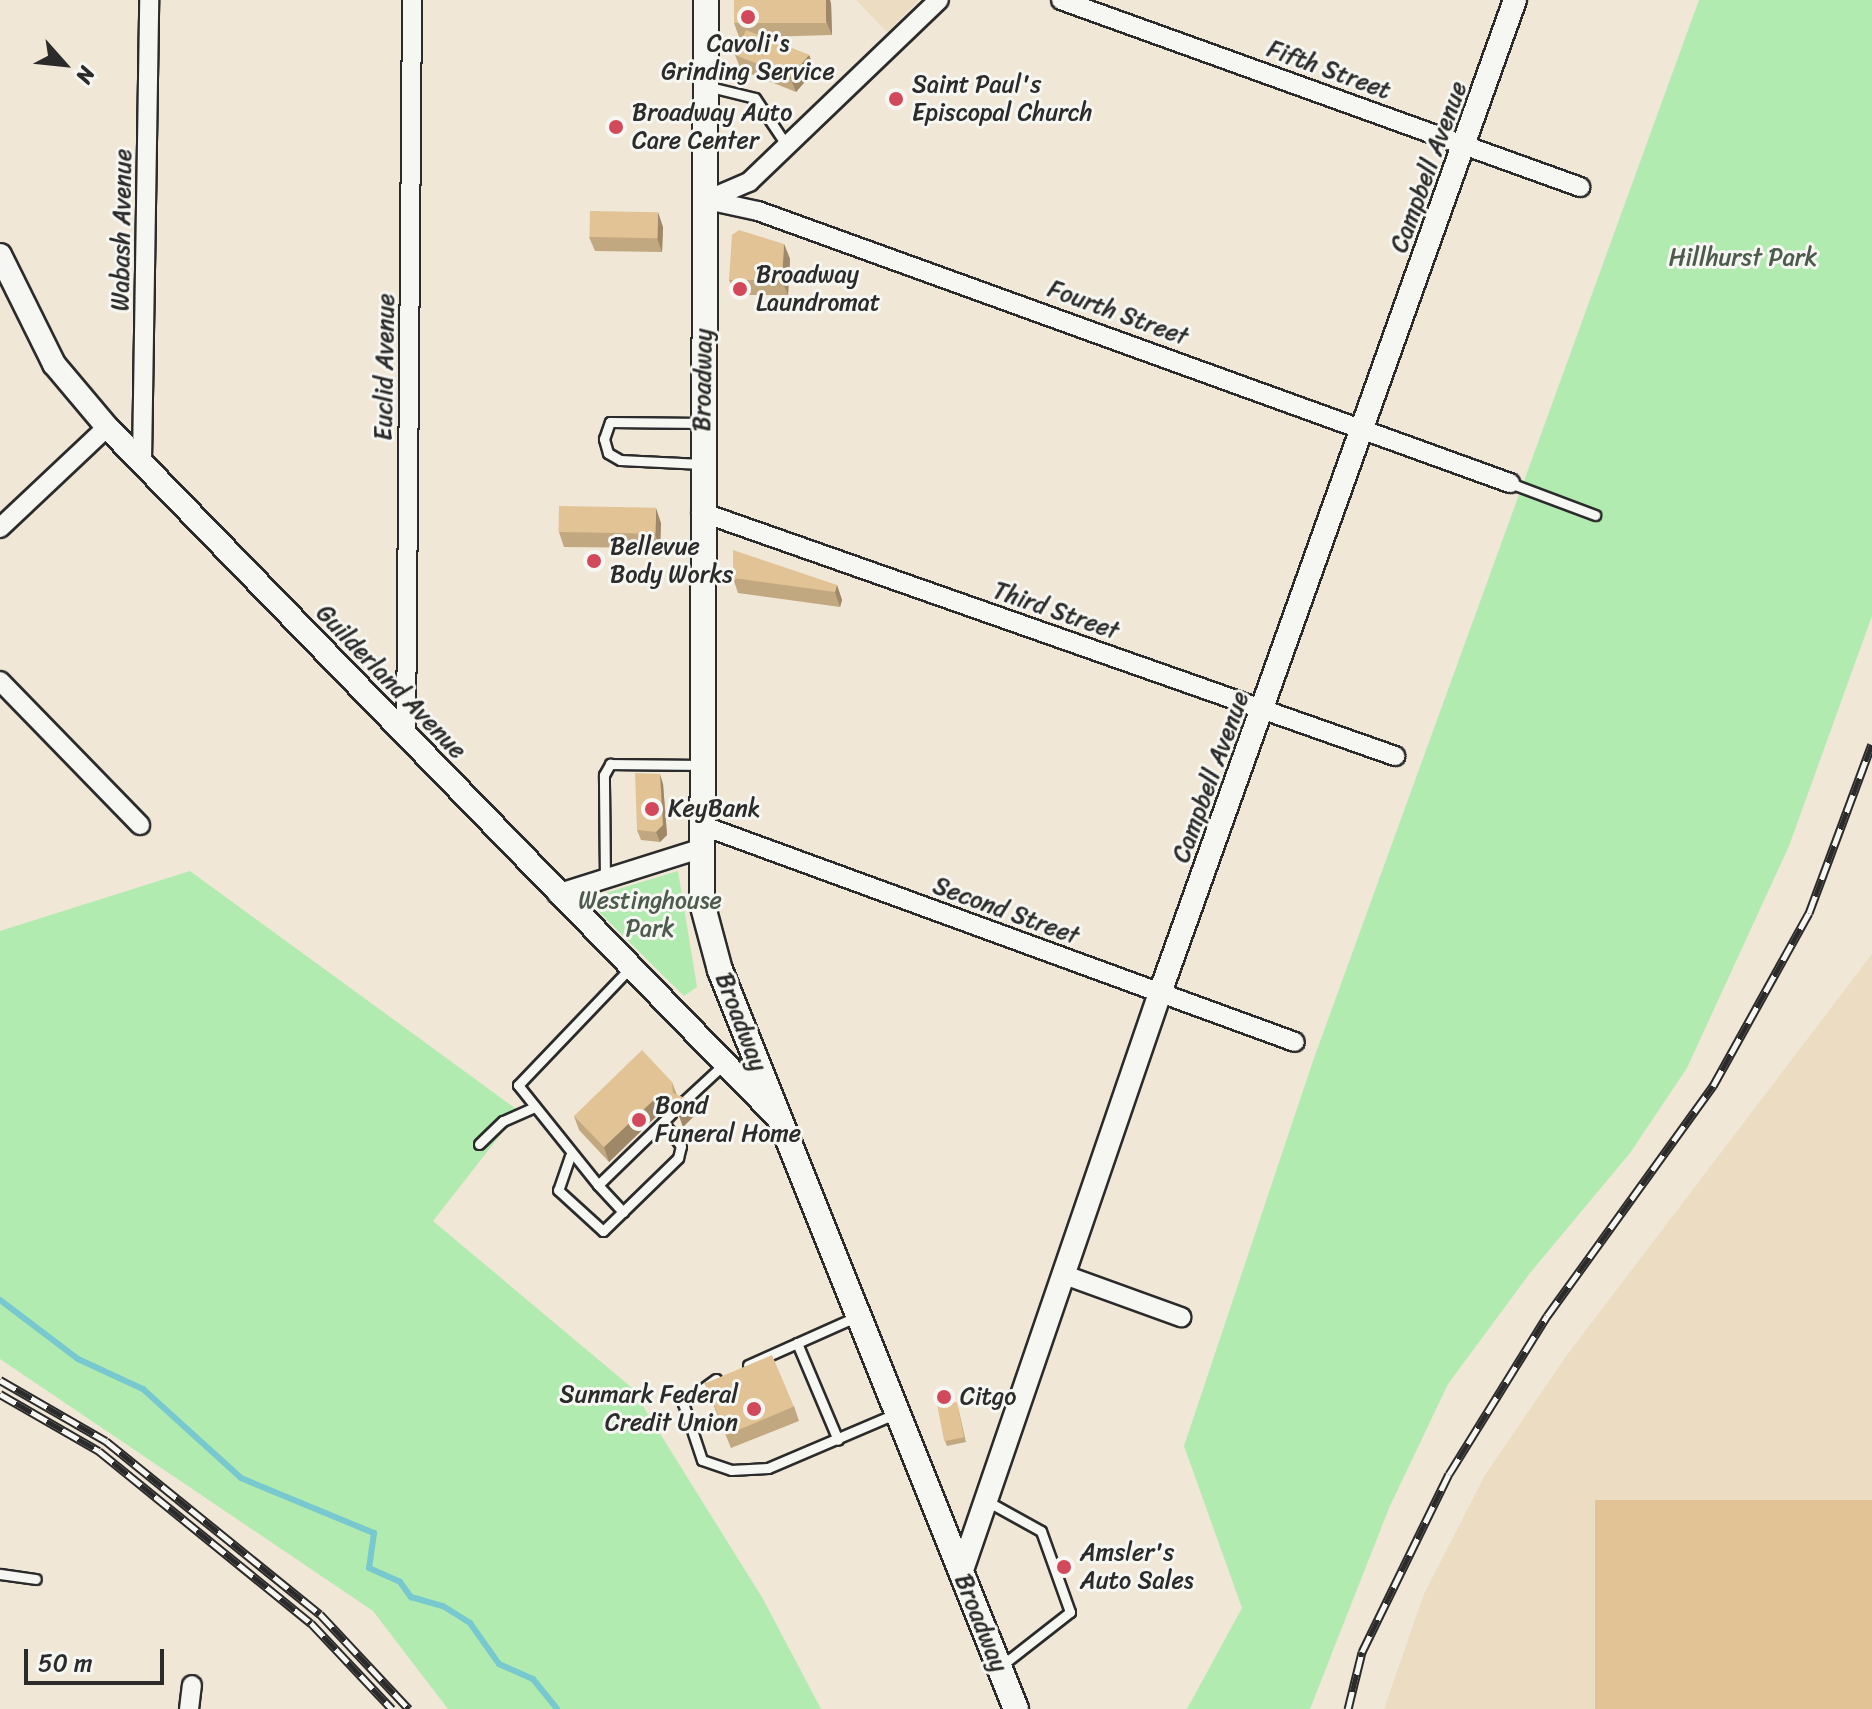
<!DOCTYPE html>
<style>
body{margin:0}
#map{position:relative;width:1872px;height:1709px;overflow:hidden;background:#f0e7d6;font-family:Sriracha,sans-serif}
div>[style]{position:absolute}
.built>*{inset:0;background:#ecdcc2}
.green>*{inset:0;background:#b1ebaf}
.stream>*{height:6px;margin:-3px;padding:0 3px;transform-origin:3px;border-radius:3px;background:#77c8cf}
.roads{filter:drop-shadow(2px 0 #2b2b2b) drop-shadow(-2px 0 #2b2b2b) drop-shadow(0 2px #2b2b2b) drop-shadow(0 -2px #2b2b2b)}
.service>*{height:9px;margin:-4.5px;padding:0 4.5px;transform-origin:4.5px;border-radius:4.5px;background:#f6f6f2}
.minor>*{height:18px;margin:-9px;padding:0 9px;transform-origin:9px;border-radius:9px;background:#f6f6f2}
.tertiary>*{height:22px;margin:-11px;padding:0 11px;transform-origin:11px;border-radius:11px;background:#f6f6f2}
.secondary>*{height:24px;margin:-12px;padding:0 12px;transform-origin:12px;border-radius:12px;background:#f6f6f2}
.rail>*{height:9px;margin-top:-4.5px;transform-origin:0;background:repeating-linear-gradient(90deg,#f6f6f2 0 18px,#2b2b2b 0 36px);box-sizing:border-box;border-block:2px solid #2b2b2b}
.wall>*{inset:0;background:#c2a880}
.shaded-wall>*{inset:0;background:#9e8868}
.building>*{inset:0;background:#e1c395;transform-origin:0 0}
.dots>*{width:22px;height:22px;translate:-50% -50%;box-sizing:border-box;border:4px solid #f6f6f2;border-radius:50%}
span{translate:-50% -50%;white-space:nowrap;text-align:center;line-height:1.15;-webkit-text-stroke:6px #f6f6f2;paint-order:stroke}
.poi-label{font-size:24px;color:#2b2b2b}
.left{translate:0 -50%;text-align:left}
.right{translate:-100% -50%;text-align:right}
.street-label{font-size:24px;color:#2b2b2b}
.park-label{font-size:24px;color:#4c5b4c}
.north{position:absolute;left:24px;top:24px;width:80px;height:80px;-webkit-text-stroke:6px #f6f6f2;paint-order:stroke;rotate:117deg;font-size:22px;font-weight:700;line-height:32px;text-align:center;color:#2b2b2b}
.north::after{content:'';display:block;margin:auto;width:28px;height:36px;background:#2b2b2b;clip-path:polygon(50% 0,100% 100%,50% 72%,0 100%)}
.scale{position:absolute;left:24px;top:1649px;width:140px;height:36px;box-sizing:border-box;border:4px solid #2b2b2b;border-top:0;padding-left:10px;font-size:24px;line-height:28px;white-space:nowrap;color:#2b2b2b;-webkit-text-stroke:6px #f6f6f2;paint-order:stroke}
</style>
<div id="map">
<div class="built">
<i style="clip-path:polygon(856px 0,919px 0,887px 32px)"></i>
<i style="clip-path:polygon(1872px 954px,1872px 1709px,1384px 1709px,1424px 1594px,1485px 1475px,1567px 1355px)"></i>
</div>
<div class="green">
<i style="clip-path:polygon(1699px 0,1872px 0,1872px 616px,1789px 846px,1687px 1068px,1630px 1153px,1530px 1273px,1448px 1384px,1389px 1508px,1310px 1709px,1187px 1709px,1242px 1608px,1184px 1446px,1314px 1058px)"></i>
<i style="clip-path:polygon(190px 871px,519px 1111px,433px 1221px,631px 1387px,763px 1599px,821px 1709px,448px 1709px,373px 1611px,0 1359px,0 931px)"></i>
<i style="clip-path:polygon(678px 871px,697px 987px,684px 996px,586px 899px)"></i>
</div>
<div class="stream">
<i style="left:0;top:1300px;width:98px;rotate:37.1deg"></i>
<i style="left:78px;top:1359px;width:72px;rotate:24.8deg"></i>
<i style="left:143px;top:1389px;width:132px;rotate:42.2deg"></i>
<i style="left:241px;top:1478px;width:144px;rotate:22.5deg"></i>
<i style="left:374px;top:1533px;width:35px;rotate:98deg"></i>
<i style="left:369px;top:1568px;width:34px;rotate:24deg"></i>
<i style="left:400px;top:1582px;width:19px;rotate:54deg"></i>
<i style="left:411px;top:1597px;width:33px;rotate:16deg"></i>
<i style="left:443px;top:1606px;width:32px;rotate:32deg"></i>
<i style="left:470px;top:1623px;width:50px;rotate:54.7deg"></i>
<i style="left:499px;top:1664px;width:37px;rotate:24deg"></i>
<i style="left:533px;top:1679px;width:38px;rotate:51deg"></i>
</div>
<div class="roads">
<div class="service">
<i style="left:706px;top:86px;width:50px;rotate:13.8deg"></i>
<i style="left:755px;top:98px;width:58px;rotate:56.3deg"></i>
<i style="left:702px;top:464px;width:82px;rotate:-177.2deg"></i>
<i style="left:620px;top:460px;width:14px;rotate:-150deg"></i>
<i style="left:608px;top:453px;width:15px;rotate:-106deg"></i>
<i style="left:604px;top:439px;width:18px;rotate:-71deg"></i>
<i style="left:610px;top:422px;width:93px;rotate:0.6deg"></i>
<i style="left:1510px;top:483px;width:91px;rotate:20.6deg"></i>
<i style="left:605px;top:879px;width:104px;rotate:-90.6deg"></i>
<i style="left:604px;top:775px;width:13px;rotate:-61deg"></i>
<i style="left:610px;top:764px;width:91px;rotate:0.6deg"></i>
<i style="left:630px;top:968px;width:162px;rotate:133.7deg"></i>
<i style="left:518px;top:1085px;width:128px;rotate:51.3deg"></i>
<i style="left:598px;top:1185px;width:102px;rotate:-44.2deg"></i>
<i style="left:683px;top:1102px;width:56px;rotate:-42.8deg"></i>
<i style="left:479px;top:1144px;width:33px;rotate:-44deg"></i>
<i style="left:503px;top:1121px;width:35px;rotate:-24deg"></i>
<i style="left:570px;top:1156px;width:36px;rotate:109deg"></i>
<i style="left:558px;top:1190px;width:61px;rotate:42.3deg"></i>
<i style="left:603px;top:1231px;width:105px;rotate:-44.2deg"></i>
<i style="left:678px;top:1158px;width:12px;rotate:-76deg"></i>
<i style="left:681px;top:1146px;width:30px;rotate:-127deg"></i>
<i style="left:598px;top:1185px;width:37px;rotate:47deg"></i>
<i style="left:797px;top:1343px;width:105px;rotate:67.1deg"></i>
<i style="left:748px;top:1365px;width:120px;rotate:-24deg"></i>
<i style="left:716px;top:1379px;width:41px;rotate:144deg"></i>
<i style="left:683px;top:1403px;width:60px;rotate:71.6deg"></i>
<i style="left:702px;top:1460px;width:31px;rotate:19deg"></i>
<i style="left:731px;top:1470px;width:37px;rotate:-3deg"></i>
<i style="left:768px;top:1468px;width:140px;rotate:-23.1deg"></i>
<i style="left:985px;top:1500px;width:64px;rotate:29deg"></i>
<i style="left:1041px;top:1531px;width:86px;rotate:70.3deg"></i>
<i style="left:1070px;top:1612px;width:88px;rotate:142deg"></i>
<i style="left:0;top:1574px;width:36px;rotate:8deg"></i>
</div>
<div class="minor">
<i style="left:1061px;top:0;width:552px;rotate:19.81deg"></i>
<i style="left:707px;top:200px;width:52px;rotate:12.2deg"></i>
<i style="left:758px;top:211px;width:800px;rotate:19.89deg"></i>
<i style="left:707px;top:200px;width:46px;rotate:-23.2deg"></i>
<i style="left:749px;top:182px;width:263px;rotate:-43.8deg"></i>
<i style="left:142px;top:461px;width:461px;rotate:-89.1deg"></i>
<i style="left:701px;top:512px;width:736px;rotate:19.37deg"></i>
<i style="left:0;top:528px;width:147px;rotate:-43.3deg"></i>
<i style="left:0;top:681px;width:201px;rotate:45.8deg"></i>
<i style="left:406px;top:735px;width:735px;rotate:-89.53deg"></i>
<i style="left:701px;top:825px;width:632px;rotate:20.07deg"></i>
<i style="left:557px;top:894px;width:150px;rotate:-17.5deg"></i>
<i style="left:1062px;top:1274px;width:127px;rotate:19.9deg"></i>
<i style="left:189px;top:1709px;width:24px;rotate:-83deg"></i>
</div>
<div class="tertiary">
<i style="left:0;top:255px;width:122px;rotate:63.6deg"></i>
<i style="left:54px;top:364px;width:82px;rotate:49.9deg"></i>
<i style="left:107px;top:427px;width:965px;rotate:45.84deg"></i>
<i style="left:961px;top:1573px;width:613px;rotate:-71.06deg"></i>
<i style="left:1160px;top:993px;width:1055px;rotate:-70.33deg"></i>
</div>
<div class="secondary">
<i style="left:706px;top:0;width:903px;rotate:90.25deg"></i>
<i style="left:702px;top:903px;width:69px;rotate:75deg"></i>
<i style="left:720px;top:970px;width:796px;rotate:68.17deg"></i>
</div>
</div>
<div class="rail">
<i style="left:0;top:1380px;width:122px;rotate:29.9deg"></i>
<i style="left:106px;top:1441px;width:275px;rotate:39deg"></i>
<i style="left:320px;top:1614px;width:130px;rotate:46.9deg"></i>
<i style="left:0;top:1394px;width:114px;rotate:29.9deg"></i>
<i style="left:99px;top:1451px;width:273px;rotate:39.1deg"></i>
<i style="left:311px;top:1623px;width:118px;rotate:46.7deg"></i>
<i style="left:1348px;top:1709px;width:59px;rotate:-76.2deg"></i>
<i style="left:1362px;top:1652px;width:198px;rotate:-64deg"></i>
<i style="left:1449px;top:1474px;width:186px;rotate:-58.2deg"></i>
<i style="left:1547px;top:1316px;width:284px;rotate:-54.2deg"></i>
<i style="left:1713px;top:1086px;width:198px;rotate:-61deg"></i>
<i style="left:1809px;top:913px;width:180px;rotate:-69.6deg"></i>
</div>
<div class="wall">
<i style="clip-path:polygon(831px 3px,832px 35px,763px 37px,809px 55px,815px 70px,796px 92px,741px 70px,735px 55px,743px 37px,739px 37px,734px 23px)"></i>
<i style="clip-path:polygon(663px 227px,662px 252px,595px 251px,589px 237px)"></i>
<i style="clip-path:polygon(784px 244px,790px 259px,788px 295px,735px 295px,729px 280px)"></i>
<i style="clip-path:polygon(661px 523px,660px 548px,564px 547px,559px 532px)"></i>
<i style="clip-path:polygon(733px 578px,837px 585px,842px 600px,840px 607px,738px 593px)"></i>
<i style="clip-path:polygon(663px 784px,667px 835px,660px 842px,641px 840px,637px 830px)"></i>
<i style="clip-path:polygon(672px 1082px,677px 1095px,695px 1115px,683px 1127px,676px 1108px,665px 1108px,609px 1162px,579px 1130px,574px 1116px)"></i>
<i style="clip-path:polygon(704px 1382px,794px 1406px,799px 1421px,731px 1448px)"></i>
<i style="clip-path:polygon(958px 1407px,966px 1442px,947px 1446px,945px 1441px)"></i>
</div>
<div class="shaded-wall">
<i style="clip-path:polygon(826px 0,830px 0,831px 3px,832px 35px,826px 21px)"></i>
<i style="clip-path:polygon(809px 55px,815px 70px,796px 92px,790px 77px)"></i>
<i style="clip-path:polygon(658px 212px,663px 227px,662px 252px,657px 238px)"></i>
<i style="clip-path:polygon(784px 244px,790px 259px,788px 295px,782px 280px)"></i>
<i style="clip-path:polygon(656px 508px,661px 523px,660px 548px,655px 534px)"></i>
<i style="clip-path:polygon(837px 585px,842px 600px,840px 607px,835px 592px)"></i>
<i style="clip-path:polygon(660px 774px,663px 784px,667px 835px,660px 842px,656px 832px)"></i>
<i style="clip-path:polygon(660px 1094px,665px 1108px,609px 1162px,604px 1147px)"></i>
<i style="clip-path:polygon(690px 1100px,695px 1115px,683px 1127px,678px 1112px)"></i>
</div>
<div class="building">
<i style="left:734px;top:0;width:92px;height:23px"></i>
<i style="clip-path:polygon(746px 30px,809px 55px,790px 77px,735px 55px)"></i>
<i style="left:590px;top:211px;width:68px;height:26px;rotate:1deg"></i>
<i style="clip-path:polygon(739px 230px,784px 244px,782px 280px,729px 280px,732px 235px)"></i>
<i style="left:559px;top:506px;width:97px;height:26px;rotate:1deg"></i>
<i style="clip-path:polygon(733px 550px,837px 585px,835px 592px,733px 578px)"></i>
<i style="clip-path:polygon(635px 773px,660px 774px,663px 825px,656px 832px,637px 830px)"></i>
<i style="clip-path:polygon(642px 1050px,672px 1082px,673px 1093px,690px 1100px,678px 1112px,670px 1094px,660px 1094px,604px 1147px,574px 1116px)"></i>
<i style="left:772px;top:1355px;width:56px;height:73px;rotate:67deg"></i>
<i style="left:957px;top:1402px;width:36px;height:20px;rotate:79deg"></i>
<i style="left:1872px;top:1500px;width:209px;height:277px;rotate:90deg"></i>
</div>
<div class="dots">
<i style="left:748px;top:17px;background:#d1495b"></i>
<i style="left:896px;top:99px;background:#d1495b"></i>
<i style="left:616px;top:127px;background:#d1495b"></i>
<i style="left:740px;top:289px;background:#d1495b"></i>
<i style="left:594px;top:561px;background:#d1495b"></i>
<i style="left:652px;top:809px;background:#d1495b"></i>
<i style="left:639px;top:1120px;background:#d1495b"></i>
<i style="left:944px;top:1397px;background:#d1495b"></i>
<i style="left:754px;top:1409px;background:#d1495b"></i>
<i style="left:1064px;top:1567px;background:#d1495b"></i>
</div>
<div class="poi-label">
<span style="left:748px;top:58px">Cavoli's<br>Grinding Service</span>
<span class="left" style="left:912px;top:99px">Saint Paul's<br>Episcopal Church</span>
<span class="left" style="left:632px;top:127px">Broadway Auto<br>Care Center</span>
<span class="left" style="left:756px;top:289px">Broadway<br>Laundromat</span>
<span class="left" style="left:610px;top:561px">Bellevue<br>Body Works</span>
<span class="left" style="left:668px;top:809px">KeyBank</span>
<span class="left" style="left:655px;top:1120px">Bond<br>Funeral Home</span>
<span class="right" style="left:738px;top:1409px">Sunmark Federal<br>Credit Union</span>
<span class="left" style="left:960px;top:1397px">Citgo</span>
<span class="left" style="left:1080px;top:1567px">Amsler's<br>Auto Sales</span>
</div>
<div class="street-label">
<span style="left:1329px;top:70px;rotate:20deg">Fifth Street</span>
<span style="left:1429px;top:167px;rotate:-70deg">Campbell Avenue</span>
<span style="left:122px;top:230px;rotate:-89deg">Wabash Avenue</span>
<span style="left:1118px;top:313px;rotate:20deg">Fourth Street</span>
<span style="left:385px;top:367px;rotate:-89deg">Euclid Avenue</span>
<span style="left:703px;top:380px;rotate:-89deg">Broadway</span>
<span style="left:1056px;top:611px;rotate:19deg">Third Street</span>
<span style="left:391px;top:682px;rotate:46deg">Guilderland Avenue</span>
<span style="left:1211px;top:777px;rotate:-70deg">Campbell Avenue</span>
<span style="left:1006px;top:911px;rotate:20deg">Second Street</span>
<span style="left:741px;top:1022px;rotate:69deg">Broadway</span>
<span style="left:981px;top:1623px;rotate:68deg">Broadway</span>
</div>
<div class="park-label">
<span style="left:1743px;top:258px">Hillhurst Park</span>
<span style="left:650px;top:915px">Westinghouse<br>Park</span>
</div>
<div class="north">N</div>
<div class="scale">50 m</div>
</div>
